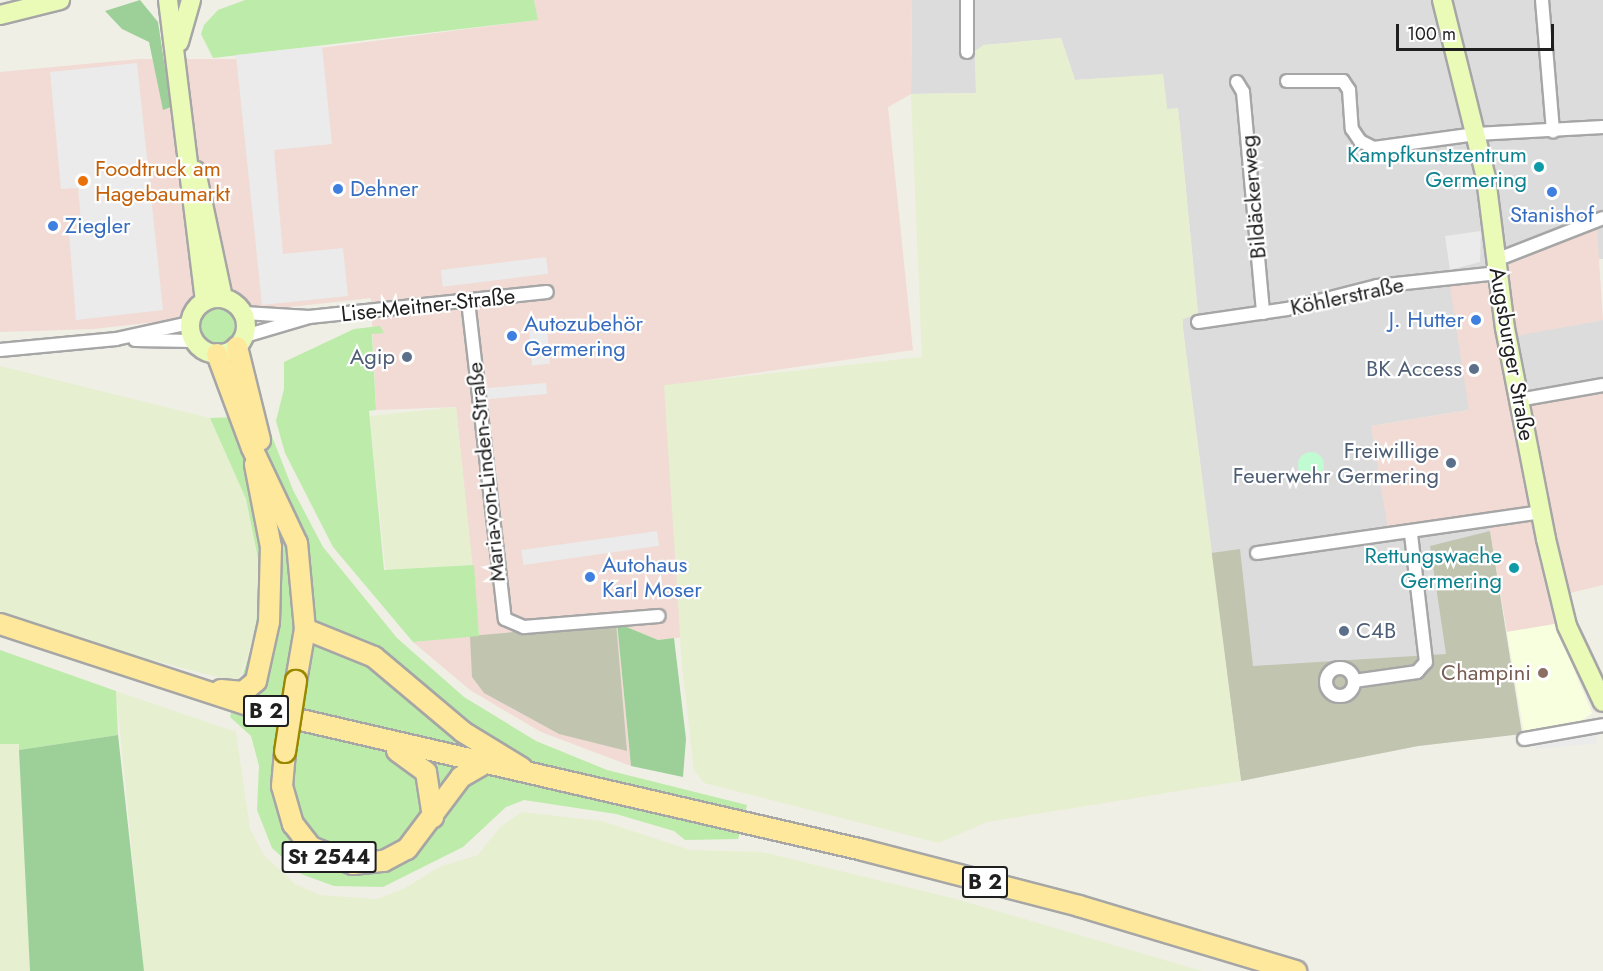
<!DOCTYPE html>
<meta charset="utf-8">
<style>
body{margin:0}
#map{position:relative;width:1603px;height:971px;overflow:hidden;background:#f0efe5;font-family:Jost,sans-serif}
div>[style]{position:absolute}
.residential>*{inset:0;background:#dddcdc}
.commercial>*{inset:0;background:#f1dbd4}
.education>*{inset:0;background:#f8ffdf}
.construction>*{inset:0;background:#c1c5b0}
.farmland>*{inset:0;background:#e6efd0;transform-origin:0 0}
.grass>*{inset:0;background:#bcebaa}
.round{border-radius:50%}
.forest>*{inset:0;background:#9dd099}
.park>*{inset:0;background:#c1fbd2}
.parking>*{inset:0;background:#ebebeb;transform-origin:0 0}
.roads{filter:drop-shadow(2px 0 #a6a6a6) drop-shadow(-2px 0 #a6a6a6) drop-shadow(0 2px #a6a6a6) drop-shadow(0 -2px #a6a6a6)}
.street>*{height:12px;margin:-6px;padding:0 6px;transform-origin:6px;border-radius:6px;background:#fff}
.street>.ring{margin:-6px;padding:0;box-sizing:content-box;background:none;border:12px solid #fff;border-radius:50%}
.secondary>*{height:18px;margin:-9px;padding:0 9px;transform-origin:9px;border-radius:9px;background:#eafbb8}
.secondary>.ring{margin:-9px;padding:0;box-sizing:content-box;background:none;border:18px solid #eafbb8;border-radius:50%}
.primary>*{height:20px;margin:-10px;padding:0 10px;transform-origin:10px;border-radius:10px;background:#fee89c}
.bridges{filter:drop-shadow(2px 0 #9a8700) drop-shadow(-2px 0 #9a8700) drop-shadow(0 2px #9a8700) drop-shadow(0 -2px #9a8700)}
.primary-bridge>*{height:20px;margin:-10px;padding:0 10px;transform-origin:10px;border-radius:10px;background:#fee89c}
.dots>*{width:16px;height:16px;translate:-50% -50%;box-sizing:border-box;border:3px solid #fff;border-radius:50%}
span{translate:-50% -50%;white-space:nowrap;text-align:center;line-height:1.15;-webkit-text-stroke:4.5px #fff;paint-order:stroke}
.shield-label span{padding:2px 4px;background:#fff;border:2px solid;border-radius:4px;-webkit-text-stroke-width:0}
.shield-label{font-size:21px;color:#1f1f1f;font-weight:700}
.culture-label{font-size:22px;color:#0d838f}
.right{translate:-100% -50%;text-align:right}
.food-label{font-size:22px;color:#c56008}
.left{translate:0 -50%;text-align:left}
.shop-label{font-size:22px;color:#366cbe}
.street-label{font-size:22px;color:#1f1f1f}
.service-label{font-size:22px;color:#4e5e75}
.education-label{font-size:22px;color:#785e54}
.scale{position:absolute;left:1396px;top:24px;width:158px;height:27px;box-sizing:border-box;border:3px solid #1f1f1f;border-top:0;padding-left:8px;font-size:18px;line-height:21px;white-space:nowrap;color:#1f1f1f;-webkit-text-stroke:4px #fff;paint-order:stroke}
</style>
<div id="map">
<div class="residential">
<i style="clip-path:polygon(912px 0,1603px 0,1603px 259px,1504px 264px,1469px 410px,1371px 426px,1488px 519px,1522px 734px,1418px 746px,1241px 781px,1183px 329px,1183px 319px,1198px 313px,1178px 109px,1167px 110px,1163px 75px,1075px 80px,1061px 38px,984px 45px,975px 51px,976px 93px,911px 94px)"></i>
<i style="clip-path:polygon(1603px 320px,1603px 382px,1525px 396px,1516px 335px)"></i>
</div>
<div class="commercial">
<i style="clip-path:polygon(534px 0,912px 0,911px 94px,888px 107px,913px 350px,665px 386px,684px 637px,658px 640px,617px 623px,631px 766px,541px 732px,470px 690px,413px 642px,479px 635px,456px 407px,376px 410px,371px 298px,94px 329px,0 332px,0 72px,139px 59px,235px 59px,538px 20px)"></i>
<i style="clip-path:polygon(1597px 229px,1603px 320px,1516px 336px,1525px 395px,1603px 382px,1603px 585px,1550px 598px,1555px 624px,1507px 632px,1488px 520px,1389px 536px,1371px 426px,1469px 410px,1449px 281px)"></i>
</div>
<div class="education">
<i style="clip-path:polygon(1555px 624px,1592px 713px,1574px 726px,1524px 734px,1507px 632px)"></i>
</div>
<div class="construction">
<i style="clip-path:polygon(1490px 531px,1522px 734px,1418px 746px,1241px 781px,1211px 553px,1240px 549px,1253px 666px,1446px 654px,1430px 546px)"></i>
<i style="clip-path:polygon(616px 623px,627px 751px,559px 734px,484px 693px,472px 677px,470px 636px)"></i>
</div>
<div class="farmland">
<i style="clip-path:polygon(1061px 38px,1075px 80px,1163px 74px,1167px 109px,1178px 108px,1198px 314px,1183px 319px,1183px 329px,1241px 781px,987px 822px,939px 843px,704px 783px,694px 770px,682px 666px,664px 385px,922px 357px,911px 94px,976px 93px,975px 51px,984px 45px)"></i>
<i style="clip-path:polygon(0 366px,210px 418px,246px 499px,261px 573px,255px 634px,239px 678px,233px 681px,129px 654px,0 612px)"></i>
<i style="left:456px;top:407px;width:159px;height:87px;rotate:84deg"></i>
<i style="clip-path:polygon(116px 691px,236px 732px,250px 829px,264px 855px,295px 884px,320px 895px,377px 899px,405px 888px,439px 867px,478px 855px,500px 827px,522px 812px,602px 821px,690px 850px,762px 852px,956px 899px,1202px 971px,144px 971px)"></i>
<i style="clip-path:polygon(0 744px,20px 744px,30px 971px,0 971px)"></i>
</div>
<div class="grass">
<i style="clip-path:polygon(245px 0,534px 0,538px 20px,213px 58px,201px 34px,204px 25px,218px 10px)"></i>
<i class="round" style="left:196px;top:304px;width:44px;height:44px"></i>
<i style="clip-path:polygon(380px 326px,384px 333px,372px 334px,376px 410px,369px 411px,384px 570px,474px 565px,479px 636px,413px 642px,333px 547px,285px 453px,276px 421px,284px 389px,284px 362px,354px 329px)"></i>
<i style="clip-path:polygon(264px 416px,293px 490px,323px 547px,397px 638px,464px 697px,536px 741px,607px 770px,747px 805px,738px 839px,685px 840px,674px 831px,616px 814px,524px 800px,506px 807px,463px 847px,383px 887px,334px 886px,301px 874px,272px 848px,257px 810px,259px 766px,251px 736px,230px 717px,255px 634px,261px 573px,246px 499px,210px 418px)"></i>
<i style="clip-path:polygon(0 650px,116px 691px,118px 735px,19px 750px,19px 744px,0 744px)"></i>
</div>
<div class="forest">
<i style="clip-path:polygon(140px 0,158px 22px,171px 107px,163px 110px,149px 42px,122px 29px,105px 11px)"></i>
<i style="clip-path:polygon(617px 623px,658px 640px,674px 638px,686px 739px,683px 777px,631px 766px)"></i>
<i style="clip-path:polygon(118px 735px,144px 971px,30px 971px,19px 750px)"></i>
</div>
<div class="park">
<i class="round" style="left:1298px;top:452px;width:26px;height:26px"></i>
</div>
<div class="parking">
<i style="clip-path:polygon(322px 46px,332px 144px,274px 150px,283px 254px,343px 248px,348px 296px,262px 305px,236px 55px)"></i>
<i style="clip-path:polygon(137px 63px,163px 310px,76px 320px,69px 234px,82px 232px,78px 188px,61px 189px,50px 72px)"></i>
<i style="clip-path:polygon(1481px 231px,1480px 262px,1450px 270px,1445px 236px)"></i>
<i style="left:546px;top:257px;width:17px;height:106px;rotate:83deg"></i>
<i style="left:546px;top:318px;width:46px;height:18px;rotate:85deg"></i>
<i style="left:546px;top:383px;width:11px;height:61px;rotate:85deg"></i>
<i style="left:657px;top:531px;width:15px;height:137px;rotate:82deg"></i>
<i style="left:1596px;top:734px;width:9px;height:61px;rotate:84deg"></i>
</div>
<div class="roads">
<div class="street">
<i style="left:967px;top:0;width:52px;rotate:90deg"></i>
<i style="left:1542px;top:0;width:132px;rotate:85.2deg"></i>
<i style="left:1287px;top:81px;width:56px"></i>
<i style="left:1343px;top:81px;width:11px;rotate:56deg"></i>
<i style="left:1349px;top:90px;width:39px;rotate:86deg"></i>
<i style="left:1352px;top:129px;width:14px;rotate:56deg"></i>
<i style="left:1360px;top:141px;width:16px;rotate:27deg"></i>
<i style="left:1374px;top:148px;width:103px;rotate:-7.8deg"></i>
<i style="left:1476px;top:134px;width:127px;rotate:-3.2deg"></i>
<i style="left:1237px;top:82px;width:12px;rotate:59deg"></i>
<i style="left:1243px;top:92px;width:222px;rotate:84.8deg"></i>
<i style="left:1496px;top:260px;width:115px;rotate:-21.4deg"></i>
<i style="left:468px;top:301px;width:320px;rotate:83.4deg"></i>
<i style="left:505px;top:619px;width:21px;rotate:23deg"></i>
<i style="left:524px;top:627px;width:135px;rotate:-4.7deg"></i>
<i style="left:244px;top:313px;width:65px;rotate:3.5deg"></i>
<i style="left:309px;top:317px;width:239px;rotate:-6deg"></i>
<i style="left:1198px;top:322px;width:90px;rotate:-8.3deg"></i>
<i style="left:1287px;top:309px;width:93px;rotate:-14.3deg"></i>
<i style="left:1377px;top:286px;width:122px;rotate:-6.1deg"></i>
<i style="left:245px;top:336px;width:67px;rotate:-16.5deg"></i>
<i style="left:135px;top:340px;width:59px;rotate:1deg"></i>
<i style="left:0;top:350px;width:117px;rotate:-5.4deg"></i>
<i style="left:116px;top:339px;width:76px;rotate:-12.2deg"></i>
<i style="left:1518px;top:400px;width:86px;rotate:-10deg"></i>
<i style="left:1257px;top:553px;width:287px;rotate:-8.2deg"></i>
<i class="ring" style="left:1326px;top:668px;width:16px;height:16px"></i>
<i style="left:1354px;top:681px;width:64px;rotate:-8.1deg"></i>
<i style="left:1417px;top:672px;width:13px;rotate:-48deg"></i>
<i style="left:1426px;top:662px;width:128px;rotate:-96.7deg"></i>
<i style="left:1524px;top:739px;width:80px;rotate:-10deg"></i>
</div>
<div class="secondary">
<i style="left:168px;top:0;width:302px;rotate:83deg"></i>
<i style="left:1442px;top:0;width:183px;rotate:76.1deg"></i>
<i style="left:1486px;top:178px;width:151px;rotate:82.8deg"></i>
<i style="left:1505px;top:328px;width:215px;rotate:79deg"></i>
<i style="left:1546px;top:539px;width:89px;rotate:76.4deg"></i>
<i style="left:1567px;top:626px;width:84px;rotate:64.7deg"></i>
<i style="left:0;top:15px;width:62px;rotate:-14deg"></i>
<i style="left:179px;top:42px;width:44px;rotate:-74.1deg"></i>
<i style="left:196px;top:171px;width:130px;rotate:78deg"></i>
<i class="ring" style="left:190px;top:298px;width:38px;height:38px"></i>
</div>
<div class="primary">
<i style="left:237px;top:347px;width:96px;rotate:76.1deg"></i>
<i style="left:217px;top:354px;width:100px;rotate:69.6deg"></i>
<i style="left:252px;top:448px;width:105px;rotate:64.7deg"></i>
<i style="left:297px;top:543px;width:86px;rotate:84.7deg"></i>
<i style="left:305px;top:629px;width:53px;rotate:99.8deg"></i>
<i style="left:0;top:624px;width:289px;rotate:18.1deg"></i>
<i style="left:275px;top:714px;width:604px;rotate:13.02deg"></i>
<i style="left:863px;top:850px;width:223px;rotate:14.5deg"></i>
<i style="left:1079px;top:906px;width:227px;rotate:16.7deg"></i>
<i style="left:305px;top:629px;width:74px;rotate:22.1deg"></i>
<i style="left:374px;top:657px;width:116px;rotate:40.1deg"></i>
<i style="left:463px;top:732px;width:69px;rotate:31.4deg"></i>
<i style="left:221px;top:690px;width:22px;rotate:5deg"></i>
<i style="left:243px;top:692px;width:17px;rotate:-40deg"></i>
<i style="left:256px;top:681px;width:60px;rotate:-77.6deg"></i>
<i style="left:269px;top:622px;width:75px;rotate:-88.5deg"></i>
<i style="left:271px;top:547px;width:84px;rotate:-101deg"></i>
<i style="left:397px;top:751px;width:36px;rotate:36deg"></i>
<i style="left:426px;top:772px;width:46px;rotate:81.2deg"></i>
<i style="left:285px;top:752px;width:34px;rotate:95deg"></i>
<i style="left:282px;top:786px;width:40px;rotate:74deg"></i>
<i style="left:293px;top:824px;width:29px;rotate:52deg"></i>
<i style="left:311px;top:847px;width:45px;rotate:22deg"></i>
<i style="left:353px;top:864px;width:31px;rotate:-6deg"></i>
<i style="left:384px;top:861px;width:26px;rotate:-28deg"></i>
<i style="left:407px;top:849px;width:90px;rotate:-53.1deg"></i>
<i style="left:461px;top:777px;width:24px;rotate:-30deg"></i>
</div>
</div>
<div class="bridges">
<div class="primary-bridge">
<i style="left:285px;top:752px;width:72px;rotate:-81.2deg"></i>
</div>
</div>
<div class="dots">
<i style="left:1539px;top:167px;background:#0f9aa8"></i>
<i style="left:83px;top:181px;background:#e8710a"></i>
<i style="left:338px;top:189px;background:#3f7fe0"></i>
<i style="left:1552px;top:192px;background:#3f7fe0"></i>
<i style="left:53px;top:226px;background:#3f7fe0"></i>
<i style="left:1476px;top:320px;background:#3f7fe0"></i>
<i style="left:512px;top:336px;background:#3f7fe0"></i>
<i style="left:407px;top:357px;background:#5c6f8a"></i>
<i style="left:1474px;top:369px;background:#5c6f8a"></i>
<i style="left:1451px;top:463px;background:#5c6f8a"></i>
<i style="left:1514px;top:568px;background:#0f9aa8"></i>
<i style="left:590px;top:577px;background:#3f7fe0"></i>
<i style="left:1344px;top:631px;background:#5c6f8a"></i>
<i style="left:1543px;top:673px;background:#8d6e63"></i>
</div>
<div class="shield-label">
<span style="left:266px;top:711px">B 2</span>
<span style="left:329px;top:857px">St 2544</span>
<span style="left:985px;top:882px">B 2</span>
</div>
<div class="culture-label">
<span class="right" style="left:1527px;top:167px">Kampfkunstzentrum<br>Germering</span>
<span class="right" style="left:1502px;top:568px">Rettungswache<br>Germering</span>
</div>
<div class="food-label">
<span class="left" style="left:95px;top:181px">Foodtruck am<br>Hagebaumarkt</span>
</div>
<div class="shop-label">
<span class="left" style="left:350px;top:189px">Dehner</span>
<span style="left:1552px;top:215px">Stanishof</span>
<span class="left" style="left:65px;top:226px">Ziegler</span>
<span class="right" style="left:1464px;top:320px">J. Hutter</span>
<span class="left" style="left:524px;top:336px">Autozubehör<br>Germering</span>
<span class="left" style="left:602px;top:577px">Autohaus<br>Karl Moser</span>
</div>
<div class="street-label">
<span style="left:1253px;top:197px;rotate:-95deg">Bildäckerweg</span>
<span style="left:1347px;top:296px;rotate:-12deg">Köhlerstraße</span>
<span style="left:428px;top:305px;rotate:-6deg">Lise-Meitner-Straße</span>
<span style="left:1512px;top:354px;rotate:80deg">Augsburger Straße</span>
<span style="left:486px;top:472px;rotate:-96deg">Maria-von-Linden-Straße</span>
</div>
<div class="service-label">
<span class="right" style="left:395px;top:357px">Agip</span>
<span class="right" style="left:1462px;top:369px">BK Access</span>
<span class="right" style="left:1439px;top:463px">Freiwillige<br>Feuerwehr Germering</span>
<span class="left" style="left:1356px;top:631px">C4B</span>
</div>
<div class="education-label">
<span class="right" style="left:1531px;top:673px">Champini</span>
</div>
<div class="scale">100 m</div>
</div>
